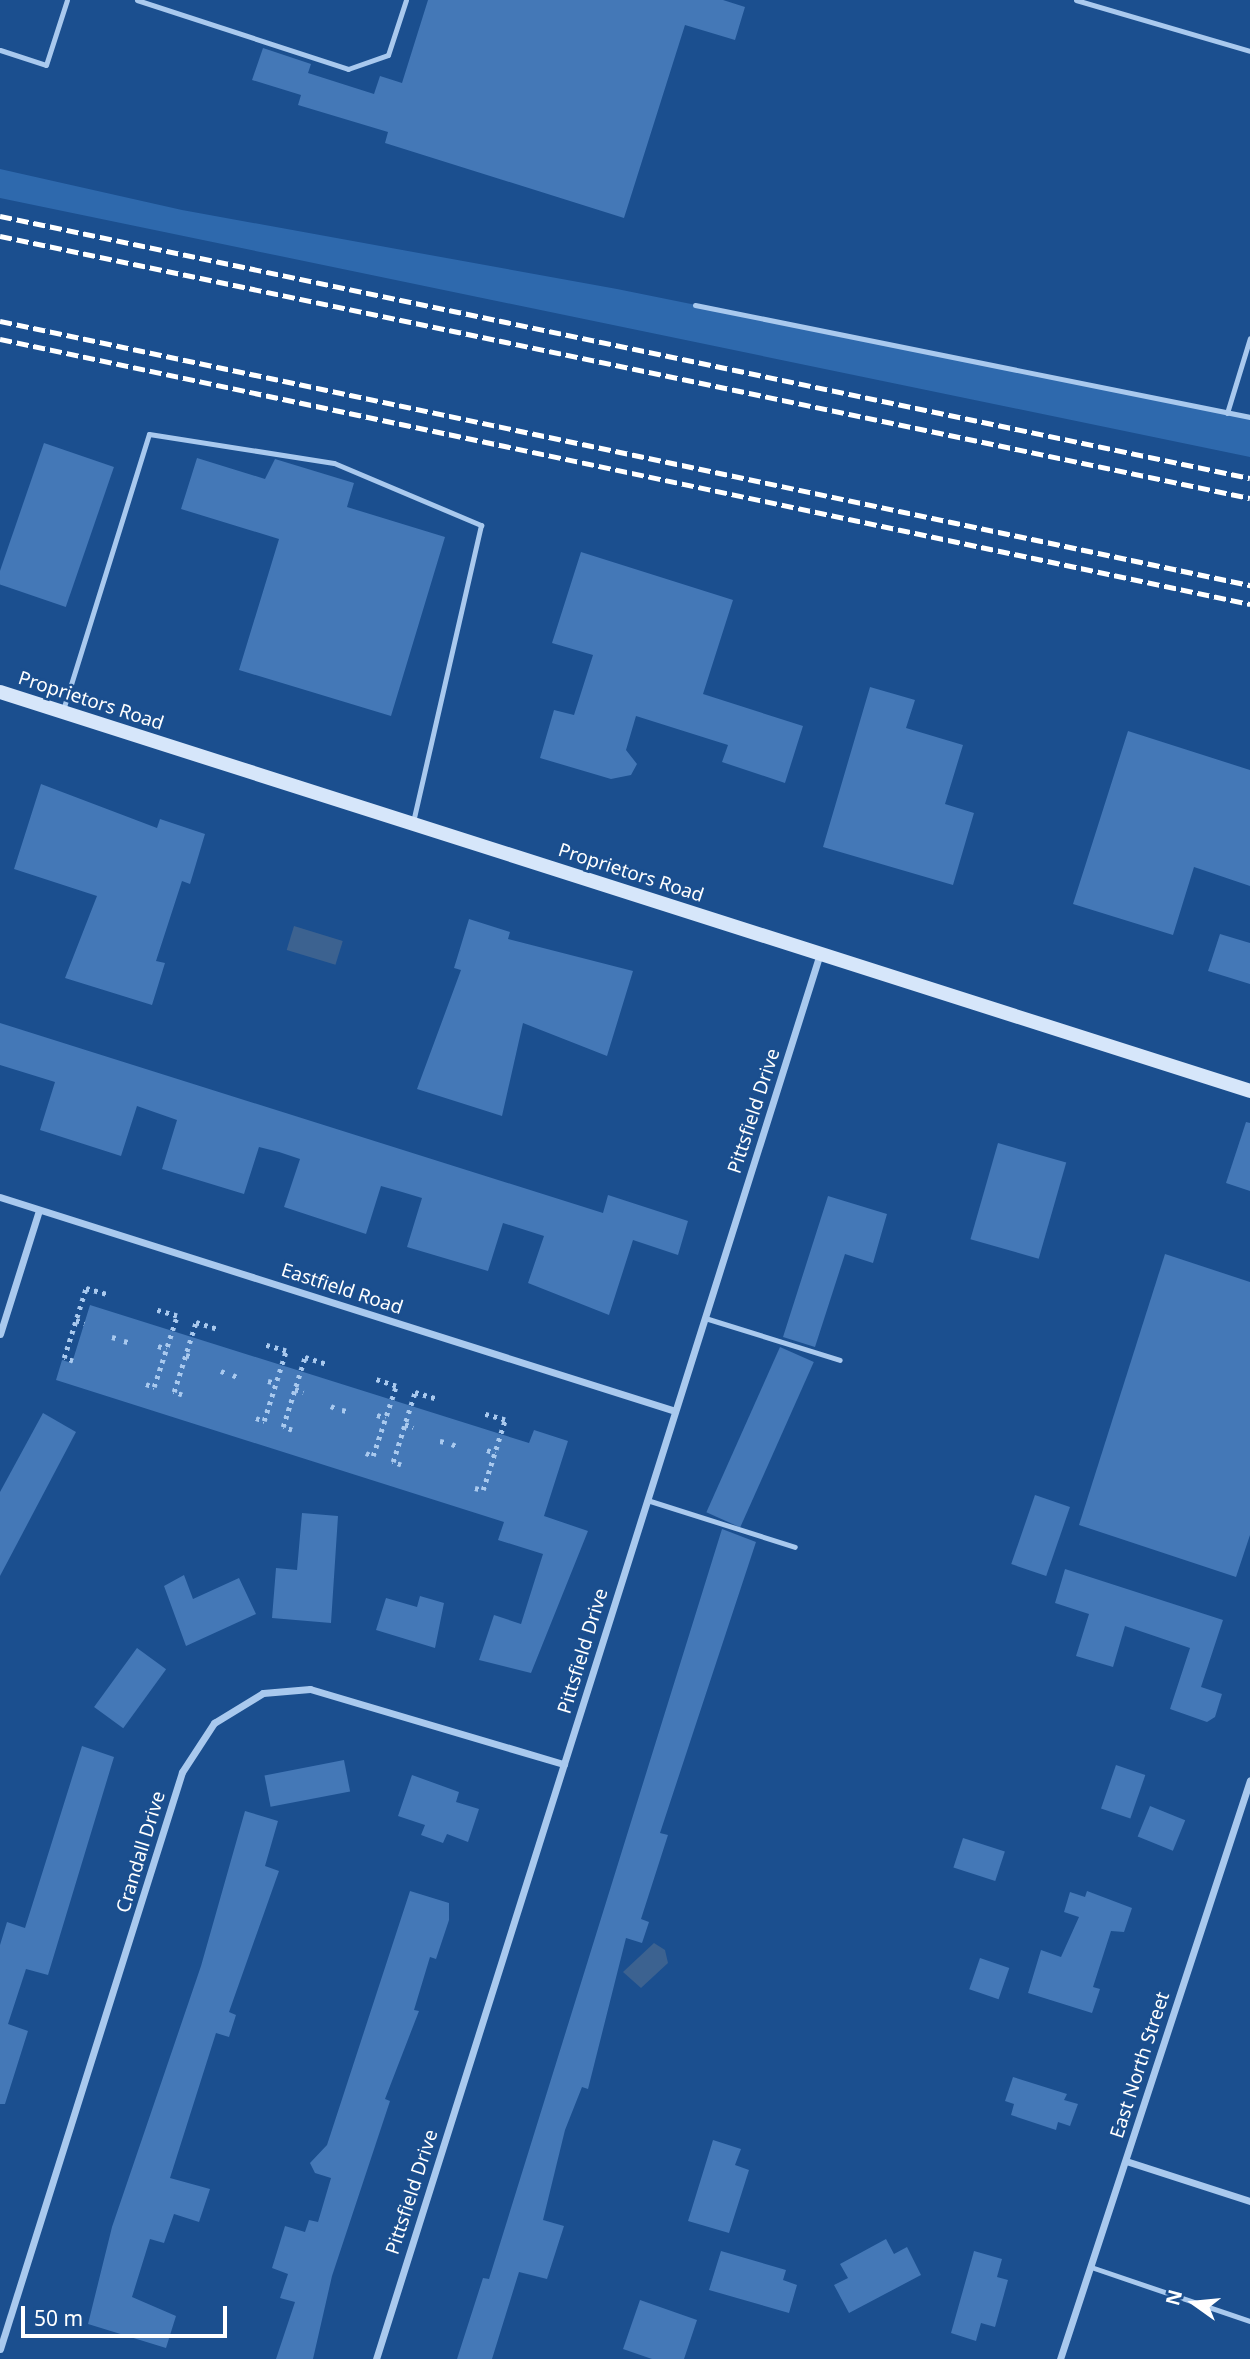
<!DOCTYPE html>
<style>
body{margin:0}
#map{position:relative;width:1250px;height:2359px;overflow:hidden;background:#1b4f8f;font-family:"Noto Sans",sans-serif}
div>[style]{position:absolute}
.green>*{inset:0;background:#2e69ad}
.water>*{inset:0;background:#3c6290;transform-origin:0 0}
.building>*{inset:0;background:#4478b7;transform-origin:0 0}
.path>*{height:4.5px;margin-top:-2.25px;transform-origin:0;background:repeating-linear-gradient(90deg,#a9c9ee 0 3.5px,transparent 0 8.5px)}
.lane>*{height:5px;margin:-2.5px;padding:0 2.5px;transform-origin:2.5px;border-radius:2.5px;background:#a9c9ee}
.street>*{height:7px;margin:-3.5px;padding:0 3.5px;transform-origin:3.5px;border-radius:3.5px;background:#a9c9ee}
.secondary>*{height:14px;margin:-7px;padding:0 7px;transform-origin:7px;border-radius:7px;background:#d6e6fa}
.rail>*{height:5px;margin-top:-2.5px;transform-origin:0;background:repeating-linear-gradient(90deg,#fff 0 12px,transparent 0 17px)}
span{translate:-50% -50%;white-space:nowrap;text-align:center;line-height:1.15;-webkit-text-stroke:5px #1b4f8f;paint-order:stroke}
.street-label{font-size:19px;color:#fff}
.north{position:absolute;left:1159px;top:2268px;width:70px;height:70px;-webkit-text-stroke:5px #1b4f8f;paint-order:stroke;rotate:285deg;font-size:19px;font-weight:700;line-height:28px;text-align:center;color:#fff}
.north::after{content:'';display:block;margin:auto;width:24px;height:32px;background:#fff;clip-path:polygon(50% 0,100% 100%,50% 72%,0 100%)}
.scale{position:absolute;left:21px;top:2306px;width:206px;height:32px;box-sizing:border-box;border:4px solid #fff;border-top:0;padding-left:9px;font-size:21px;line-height:24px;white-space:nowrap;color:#fff;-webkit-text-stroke:5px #1b4f8f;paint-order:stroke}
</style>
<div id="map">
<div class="green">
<i style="clip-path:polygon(0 169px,182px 210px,617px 289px,1250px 417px,1250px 457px,0 198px)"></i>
</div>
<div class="water">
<i style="left:294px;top:926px;width:51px;height:25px;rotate:17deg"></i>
<i style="clip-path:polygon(654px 1943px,665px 1950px,668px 1963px,641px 1988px,623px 1972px)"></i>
</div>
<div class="building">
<i style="clip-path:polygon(428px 0,723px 0,745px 7px,735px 40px,685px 25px,624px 218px,385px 143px,388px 132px,298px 105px,301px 95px,252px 80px,263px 48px,311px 64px,308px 73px,374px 94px,380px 76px,402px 83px)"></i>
<i style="left:44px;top:443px;width:74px;height:148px;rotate:19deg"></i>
<i style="clip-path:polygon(197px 458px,265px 479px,275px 459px,354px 483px,347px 507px,445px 537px,391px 716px,239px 670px,279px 539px,181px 509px)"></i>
<i style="clip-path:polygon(581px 552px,733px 600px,703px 694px,803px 726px,785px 783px,722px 762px,728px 745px,636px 716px,626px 750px,637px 764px,631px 775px,611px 779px,540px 758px,554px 710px,574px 715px,593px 655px,552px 643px)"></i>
<i style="clip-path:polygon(870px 687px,915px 700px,906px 728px,963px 745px,945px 804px,974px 813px,953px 885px,823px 847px)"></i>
<i style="clip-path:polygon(1128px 731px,1250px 770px,1250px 886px,1194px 867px,1173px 935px,1073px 904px)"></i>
<i style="clip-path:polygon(41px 784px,157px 828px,160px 819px,205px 834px,190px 884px,182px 881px,156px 961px,165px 963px,152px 1005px,65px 978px,97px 896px,14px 869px)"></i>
<i style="clip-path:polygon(469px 919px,510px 932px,508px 939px,633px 971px,607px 1056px,523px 1023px,502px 1116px,417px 1089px,461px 970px,454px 968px)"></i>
<i style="clip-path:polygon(1220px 934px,1250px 943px,1250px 984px,1208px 971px)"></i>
<i style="clip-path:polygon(0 1023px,603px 1213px,608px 1195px,688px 1221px,678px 1255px,633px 1240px,609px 1315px,528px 1283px,544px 1236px,503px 1223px,488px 1271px,407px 1247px,422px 1198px,402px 1192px,381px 1186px,366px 1234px,284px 1207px,300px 1159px,279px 1152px,259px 1147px,244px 1194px,162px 1169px,177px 1120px,137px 1106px,121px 1156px,40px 1130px,55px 1082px,0 1065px)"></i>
<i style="clip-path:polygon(1246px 1122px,1250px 1123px,1250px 1191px,1226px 1183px)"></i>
<i style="left:998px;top:1143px;width:71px;height:100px;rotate:16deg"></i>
<i style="clip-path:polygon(828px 1196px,887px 1214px,873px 1263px,845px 1254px,815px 1347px,783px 1337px)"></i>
<i style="clip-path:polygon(1165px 1254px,1250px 1282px,1250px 1535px,1236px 1577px,1079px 1525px)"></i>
<i style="clip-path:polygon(90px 1305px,529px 1443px,534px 1430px,568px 1441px,544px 1516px,588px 1531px,531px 1673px,479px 1660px,494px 1615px,521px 1624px,543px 1554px,498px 1540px,504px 1522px,56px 1380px,62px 1360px,72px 1363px)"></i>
<i style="left:780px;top:1347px;width:37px;height:181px;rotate:24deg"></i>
<i style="clip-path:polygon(43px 1413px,76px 1432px,0 1576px,0 1492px)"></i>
<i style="left:1035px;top:1495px;width:37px;height:73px;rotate:19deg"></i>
<i style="clip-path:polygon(302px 1513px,338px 1516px,331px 1623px,272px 1618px,276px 1568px,297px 1570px)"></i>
<i style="clip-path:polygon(722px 1529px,756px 1542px,660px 1833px,668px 1835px,641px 1919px,649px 1922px,642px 1943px,626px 1938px,588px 2089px,582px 2087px,565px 2130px,543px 2220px,564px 2226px,547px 2279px,519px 2272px,492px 2359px,457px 2359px,483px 2278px,489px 2279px)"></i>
<i style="clip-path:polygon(1065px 1569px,1223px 1620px,1201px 1687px,1222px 1694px,1215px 1717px,1207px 1722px,1170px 1709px,1190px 1648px,1125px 1626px,1113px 1667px,1076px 1656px,1089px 1614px,1055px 1603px)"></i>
<i style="clip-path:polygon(184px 1575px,193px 1599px,239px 1578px,256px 1614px,186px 1646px,164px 1586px)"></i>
<i style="clip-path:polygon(420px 1596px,444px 1603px,435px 1648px,376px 1630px,386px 1598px,417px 1607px)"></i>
<i style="left:137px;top:1648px;width:36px;height:73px;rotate:36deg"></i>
<i style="clip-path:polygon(82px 1746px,114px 1757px,48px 1975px,26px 1969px,8px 2024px,28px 2031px,5px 2104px,0 2104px,0 1945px,7px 1922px,25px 1928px)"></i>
<i style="left:344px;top:1760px;width:32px;height:81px;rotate:79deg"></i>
<i style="left:1116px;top:1765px;width:31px;height:46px;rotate:19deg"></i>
<i style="clip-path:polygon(412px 1775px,459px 1792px,456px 1802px,479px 1809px,468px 1842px,447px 1834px,443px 1843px,421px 1835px,425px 1825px,398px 1816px)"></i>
<i style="left:1150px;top:1806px;width:38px;height:33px;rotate:22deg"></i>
<i style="clip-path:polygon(245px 1811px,278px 1821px,265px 1866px,279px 1871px,229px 2012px,236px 2015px,229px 2037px,216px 2033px,170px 2178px,210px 2189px,199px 2222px,174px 2214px,164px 2243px,150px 2239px,132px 2297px,176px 2316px,166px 2348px,88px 2324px,112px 2227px,201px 1966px)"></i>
<i style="left:963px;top:1838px;width:44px;height:31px;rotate:18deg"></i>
<i style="clip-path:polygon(410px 1891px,449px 1903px,449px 1920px,436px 1959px,430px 1957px,414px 2010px,419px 2011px,385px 2099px,390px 2101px,332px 2276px,313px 2359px,276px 2359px,295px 2302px,280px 2298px,288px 2274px,272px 2268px,285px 2226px,305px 2232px,309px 2220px,318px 2222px,331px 2178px,315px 2173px,310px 2163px,327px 2145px)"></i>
<i style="clip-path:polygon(1087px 1891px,1132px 1908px,1124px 1932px,1111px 1931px,1093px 1987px,1100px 1989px,1092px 2013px,1028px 1993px,1041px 1950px,1061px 1957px,1079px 1917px,1064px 1912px,1070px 1892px,1085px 1897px)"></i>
<i style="left:980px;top:1958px;width:31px;height:33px;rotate:19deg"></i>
<i style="clip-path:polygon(1013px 2077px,1067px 2094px,1064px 2100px,1078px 2104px,1070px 2126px,1058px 2122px,1056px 2130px,1011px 2115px,1014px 2104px,1005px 2101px)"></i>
<i style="clip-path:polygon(713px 2140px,741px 2149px,735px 2165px,749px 2170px,729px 2233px,688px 2221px)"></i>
<i style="clip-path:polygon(886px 2239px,894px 2254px,907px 2247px,921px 2275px,849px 2313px,834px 2285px,848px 2278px,840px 2264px)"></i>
<i style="clip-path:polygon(721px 2251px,786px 2270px,783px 2280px,797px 2285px,789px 2313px,709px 2290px)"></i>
<i style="clip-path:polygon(974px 2251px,1002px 2259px,997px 2277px,1008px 2280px,995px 2327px,981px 2323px,976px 2341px,951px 2333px)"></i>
<i style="clip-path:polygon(640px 2300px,697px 2320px,684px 2359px,652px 2359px,623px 2349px)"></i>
</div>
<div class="path">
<i style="left:76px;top:1320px;width:9px;rotate:18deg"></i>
<i style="left:112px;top:1337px;width:4px;rotate:14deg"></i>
<i style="left:124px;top:1341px;width:4px;rotate:14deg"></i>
<i style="left:158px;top:1346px;width:9px;rotate:18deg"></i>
<i style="left:186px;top:1355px;width:8px;rotate:14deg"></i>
<i style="left:73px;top:1361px;width:9px;rotate:-162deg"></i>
<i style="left:64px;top:1358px;width:73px;rotate:-72.6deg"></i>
<i style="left:86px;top:1288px;width:25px;rotate:16deg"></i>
<i style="left:221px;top:1371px;width:5px;rotate:22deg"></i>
<i style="left:233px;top:1375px;width:4px;rotate:27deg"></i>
<i style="left:268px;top:1381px;width:8px;rotate:14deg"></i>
<i style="left:146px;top:1384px;width:9px;rotate:21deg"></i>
<i style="left:154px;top:1387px;width:75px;rotate:-72.1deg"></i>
<i style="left:177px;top:1316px;width:25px;rotate:-164deg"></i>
<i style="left:295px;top:1389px;width:9px;rotate:18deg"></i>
<i style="left:182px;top:1395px;width:9px;rotate:-159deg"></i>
<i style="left:174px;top:1392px;width:73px;rotate:-72.6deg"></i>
<i style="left:196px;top:1322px;width:25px;rotate:18deg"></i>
<i style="left:331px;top:1406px;width:4px;rotate:27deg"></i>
<i style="left:342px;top:1410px;width:5px;rotate:11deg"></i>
<i style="left:377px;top:1415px;width:9px;rotate:18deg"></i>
<i style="left:256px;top:1418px;width:9px;rotate:21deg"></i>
<i style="left:264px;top:1421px;width:73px;rotate:-72.6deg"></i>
<i style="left:286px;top:1351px;width:25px;rotate:-164deg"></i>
<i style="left:405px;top:1424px;width:9px;rotate:21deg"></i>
<i style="left:292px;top:1430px;width:9px;rotate:-162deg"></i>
<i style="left:283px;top:1427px;width:73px;rotate:-72.6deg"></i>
<i style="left:305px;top:1357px;width:25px;rotate:18deg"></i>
<i style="left:440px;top:1441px;width:5px;rotate:11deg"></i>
<i style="left:452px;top:1444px;width:4px;rotate:27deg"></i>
<i style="left:487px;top:1450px;width:9px;rotate:21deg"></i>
<i style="left:366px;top:1453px;width:8px;rotate:23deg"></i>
<i style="left:373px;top:1456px;width:74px;rotate:-71.8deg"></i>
<i style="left:396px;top:1386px;width:25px;rotate:-162deg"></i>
<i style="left:401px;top:1465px;width:9px;rotate:-159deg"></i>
<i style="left:393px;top:1462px;width:73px;rotate:-72.6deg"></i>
<i style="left:415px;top:1392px;width:24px;rotate:17deg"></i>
<i style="left:475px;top:1488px;width:8px;rotate:14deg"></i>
<i style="left:483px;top:1490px;width:73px;rotate:-72.6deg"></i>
<i style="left:505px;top:1420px;width:25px;rotate:-164deg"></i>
</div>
<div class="lane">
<i style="left:137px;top:0;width:222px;rotate:18.1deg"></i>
<i style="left:348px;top:69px;width:42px;rotate:-19.3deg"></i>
<i style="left:388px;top:55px;width:58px;rotate:-71.9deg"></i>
<i style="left:1076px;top:0;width:181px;rotate:16.3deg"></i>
<i style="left:0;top:50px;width:48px;rotate:18.1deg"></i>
<i style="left:46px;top:65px;width:68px;rotate:-72.1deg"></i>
<i style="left:695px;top:305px;width:566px;rotate:11.41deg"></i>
<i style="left:1227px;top:413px;width:78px;rotate:-73deg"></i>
<i style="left:63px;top:710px;width:289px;rotate:-72.7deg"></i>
<i style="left:149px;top:434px;width:187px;rotate:8.9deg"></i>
<i style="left:334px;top:463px;width:160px;rotate:22.9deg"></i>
<i style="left:481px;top:525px;width:304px;rotate:102.9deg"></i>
<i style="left:705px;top:1318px;width:141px;rotate:17.3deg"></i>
<i style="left:647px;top:1500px;width:155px;rotate:17.6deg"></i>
<i style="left:1091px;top:2267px;width:168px;rotate:18.8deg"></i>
</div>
<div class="street">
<i style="left:0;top:1197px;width:708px;rotate:17.59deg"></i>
<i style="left:0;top:1334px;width:130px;rotate:-72.5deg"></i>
<i style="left:1126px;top:2161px;width:130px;rotate:17.9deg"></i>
<i style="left:0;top:2349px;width:605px;rotate:-72.49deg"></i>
<i style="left:182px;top:1772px;width:59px;rotate:-56.9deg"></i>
<i style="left:214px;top:1723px;width:57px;rotate:-31.5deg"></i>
<i style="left:263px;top:1693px;width:47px;rotate:-4.9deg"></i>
<i style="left:310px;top:1689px;width:265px;rotate:16.5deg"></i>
<i style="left:376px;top:2359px;width:1474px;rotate:-72.47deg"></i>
<i style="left:1060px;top:2359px;width:609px;rotate:-71.83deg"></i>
</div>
<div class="secondary">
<i style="left:0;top:692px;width:1312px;rotate:17.7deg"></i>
</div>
<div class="rail">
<i style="left:0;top:216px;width:1277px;rotate:11.84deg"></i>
<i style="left:0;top:236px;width:1277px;rotate:11.84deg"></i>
<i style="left:0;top:321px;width:1278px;rotate:11.93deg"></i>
<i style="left:0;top:339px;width:1278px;rotate:11.97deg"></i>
</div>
<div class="street-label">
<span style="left:91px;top:701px;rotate:18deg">Proprietors Road</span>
<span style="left:631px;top:873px;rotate:18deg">Proprietors Road</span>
<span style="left:754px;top:1111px;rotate:-72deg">Pittsfield Drive</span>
<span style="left:342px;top:1289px;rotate:18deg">Eastfield Road</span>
<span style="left:583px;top:1651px;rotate:-73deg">Pittsfield Drive</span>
<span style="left:141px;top:1852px;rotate:-73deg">Crandall Drive</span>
<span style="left:1140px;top:2065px;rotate:-72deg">East North Street</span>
<span style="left:412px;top:2192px;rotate:-72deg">Pittsfield Drive</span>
</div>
<div class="north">N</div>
<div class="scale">50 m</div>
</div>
